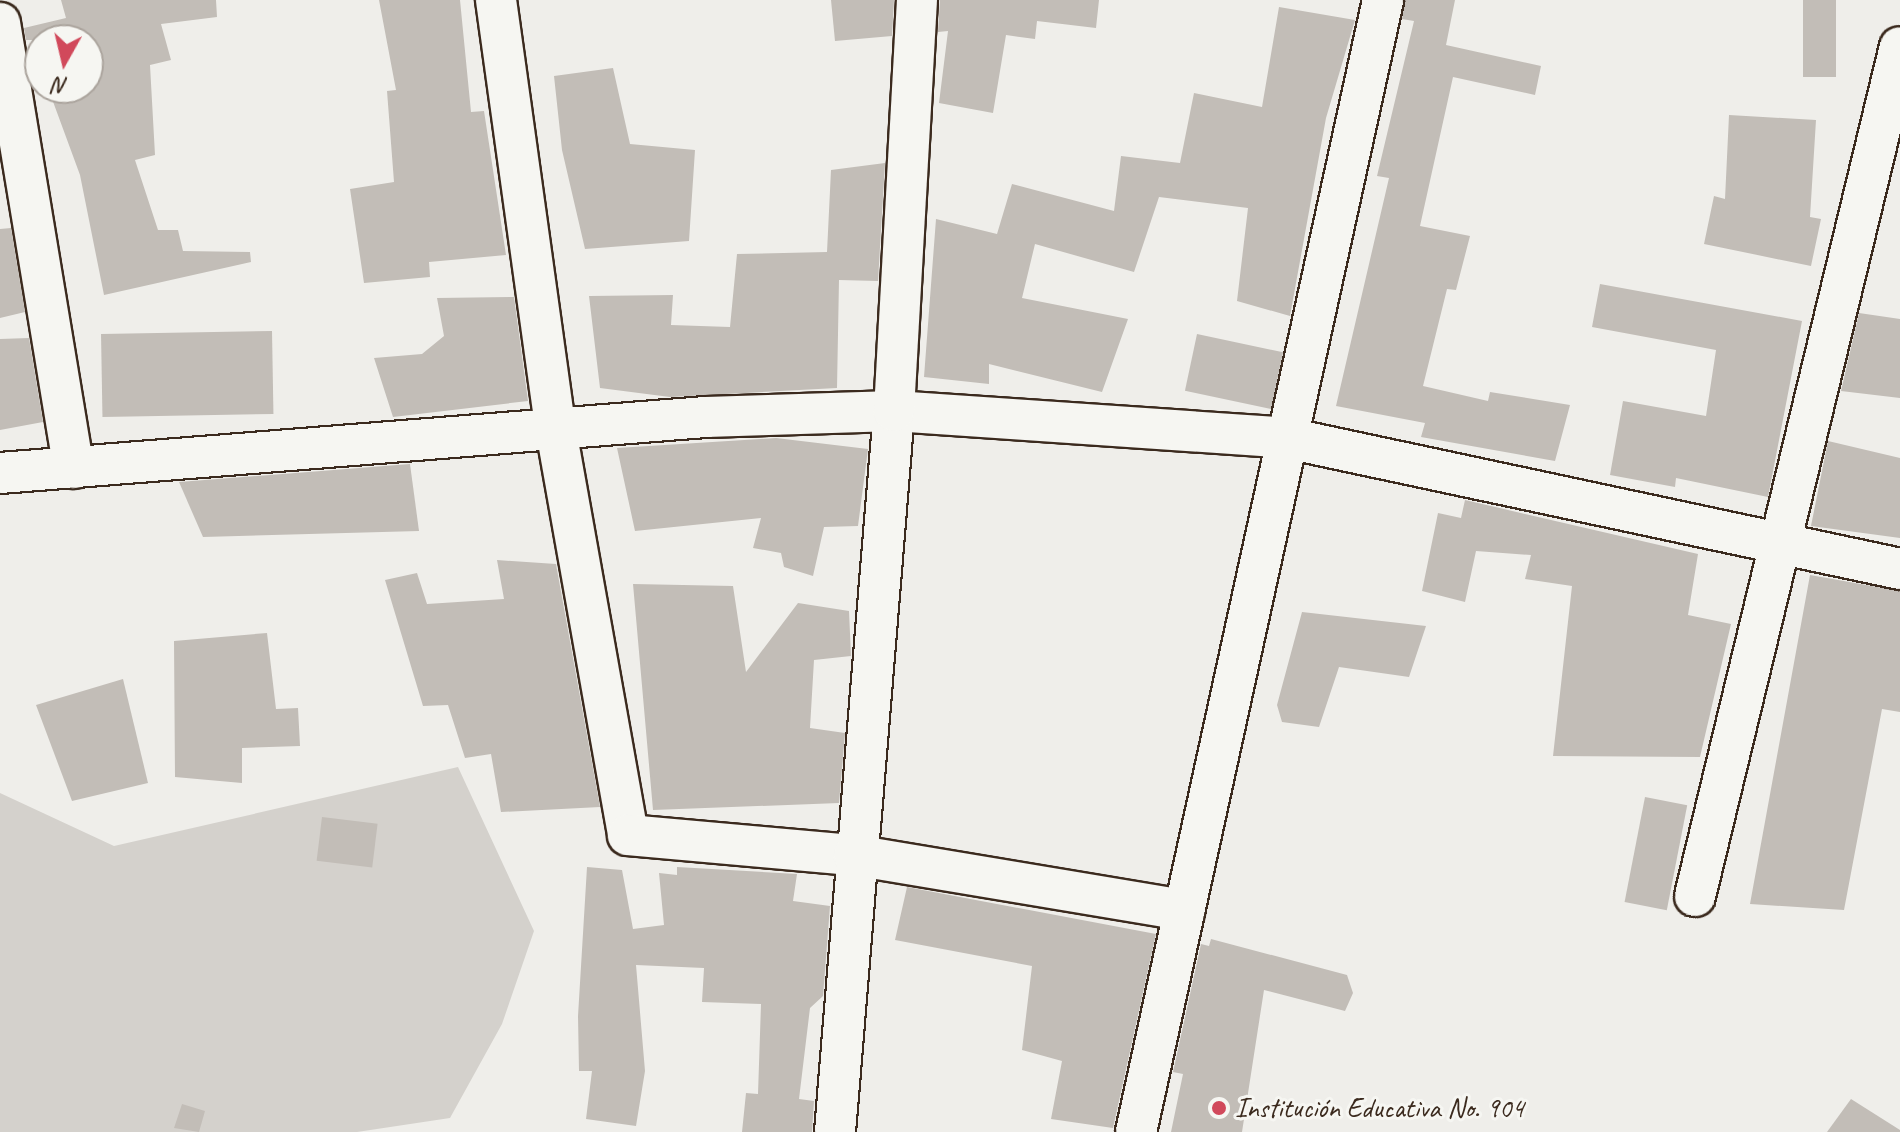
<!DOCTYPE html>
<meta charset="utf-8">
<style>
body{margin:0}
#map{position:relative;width:1900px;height:1132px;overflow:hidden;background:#efeeea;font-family:Caveat,sans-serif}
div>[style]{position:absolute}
.green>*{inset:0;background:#d4d1cc}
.building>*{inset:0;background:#c2bdb7;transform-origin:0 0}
.roads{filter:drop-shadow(2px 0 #3b2a1e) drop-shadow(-2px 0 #3b2a1e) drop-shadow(0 2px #3b2a1e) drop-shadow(0 -2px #3b2a1e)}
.minor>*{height:40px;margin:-20px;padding:0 20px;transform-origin:20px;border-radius:20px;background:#f6f6f2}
.dots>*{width:22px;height:22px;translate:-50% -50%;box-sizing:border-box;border:4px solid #f6f6f2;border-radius:50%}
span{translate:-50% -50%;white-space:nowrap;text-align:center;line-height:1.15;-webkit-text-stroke:6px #f6f6f2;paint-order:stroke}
.poi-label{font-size:28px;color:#3b2a1e}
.left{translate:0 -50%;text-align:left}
.north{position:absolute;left:24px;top:24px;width:80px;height:80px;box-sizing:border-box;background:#f6f6f2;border:2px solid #aba49d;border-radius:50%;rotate:188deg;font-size:22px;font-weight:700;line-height:32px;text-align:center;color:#3b2a1e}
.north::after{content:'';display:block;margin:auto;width:28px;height:36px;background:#d1495b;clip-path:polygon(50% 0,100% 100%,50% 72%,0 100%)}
</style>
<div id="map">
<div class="green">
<i style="clip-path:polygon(458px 767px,534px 931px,502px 1024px,450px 1118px,357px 1132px,0 1132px,0 793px,114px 846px)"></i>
</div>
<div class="building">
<i style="clip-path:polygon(61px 0,216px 0,217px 17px,161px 24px,171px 60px,150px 65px,155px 155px,135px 160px,158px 230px,178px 230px,183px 251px,250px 252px,251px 262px,104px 295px,80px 175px,48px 88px,88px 88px,88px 40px,26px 40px,24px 28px,66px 18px)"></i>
<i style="clip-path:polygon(379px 0,460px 0,471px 112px,484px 111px,506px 255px,429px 262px,430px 277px,364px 283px,350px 189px,394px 182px,387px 91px,396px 90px)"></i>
<i style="clip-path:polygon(831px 0,894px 0,892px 36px,835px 41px)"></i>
<i style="clip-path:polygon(940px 0,1099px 0,1096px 28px,1037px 21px,1035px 39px,1006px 35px,993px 113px,939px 103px,948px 31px,938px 32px)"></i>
<i style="clip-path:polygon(1405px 0,1455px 0,1446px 45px,1541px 66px,1535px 95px,1453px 77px,1420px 226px,1470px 236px,1456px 290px,1447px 289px,1423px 386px,1488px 401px,1490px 392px,1570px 405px,1555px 461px,1421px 437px,1425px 423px,1336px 406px,1389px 178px,1377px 176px,1414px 21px,1402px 19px)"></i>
<i style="left:1803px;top:0;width:33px;height:77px"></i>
<i style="clip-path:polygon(1279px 7px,1355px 20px,1326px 118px,1290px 316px,1237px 301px,1248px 208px,1159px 197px,1134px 272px,1035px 244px,1022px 298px,1128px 319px,1102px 392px,989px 364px,989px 384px,924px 377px,936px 219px,997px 234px,1012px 184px,1114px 211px,1121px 156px,1180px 163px,1194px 93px,1262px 107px)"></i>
<i style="clip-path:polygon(613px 68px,630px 144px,695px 150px,689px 241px,585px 249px,562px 150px,554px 76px)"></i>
<i style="clip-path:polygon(1729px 115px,1816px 120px,1810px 217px,1821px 219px,1811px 266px,1704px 244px,1714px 196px,1725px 199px)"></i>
<i style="clip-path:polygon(885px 163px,878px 281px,839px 280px,837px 388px,670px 397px,600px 388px,589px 296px,673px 295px,671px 325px,730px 327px,737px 254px,827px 252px,831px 170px)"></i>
<i style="clip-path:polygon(11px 228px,25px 312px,0 318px,0 229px)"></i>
<i style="clip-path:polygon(1600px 284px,1802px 321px,1768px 497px,1676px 478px,1675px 487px,1610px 475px,1623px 401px,1706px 416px,1716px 350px,1592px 327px)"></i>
<i style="clip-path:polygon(514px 297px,528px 401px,393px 417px,374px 358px,422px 354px,444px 336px,437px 298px)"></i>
<i style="clip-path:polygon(1859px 313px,1900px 319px,1900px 398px,1841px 391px)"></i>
<i style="left:272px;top:331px;width:83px;height:171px;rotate:89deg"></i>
<i style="left:1197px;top:334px;width:88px;height:58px;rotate:12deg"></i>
<i style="clip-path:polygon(29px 338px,43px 422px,0 430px,0 339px)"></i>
<i style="clip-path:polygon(776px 438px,868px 449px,858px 526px,824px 527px,813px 576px,784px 567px,781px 553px,753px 548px,761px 518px,635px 531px,617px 448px)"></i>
<i style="clip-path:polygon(1828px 441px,1900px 458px,1900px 538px,1811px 526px)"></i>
<i style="clip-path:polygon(410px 464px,419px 531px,203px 537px,179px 482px)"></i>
<i style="clip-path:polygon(1465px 500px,1698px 554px,1688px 615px,1731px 624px,1700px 757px,1553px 756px,1572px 586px,1525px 579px,1531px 555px,1476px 551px,1465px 602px,1422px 591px,1438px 513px,1461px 518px)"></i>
<i style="clip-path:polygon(497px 560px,556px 564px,600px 807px,501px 812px,491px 754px,465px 758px,448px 705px,423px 706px,385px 580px,417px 573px,427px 604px,504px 599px)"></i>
<i style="clip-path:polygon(1810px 575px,1900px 591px,1900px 712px,1882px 709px,1844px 910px,1750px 904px)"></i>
<i style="clip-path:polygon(633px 584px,733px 586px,746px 672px,798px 603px,849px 611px,851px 656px,814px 660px,810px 728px,845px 733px,839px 803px,653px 810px)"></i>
<i style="clip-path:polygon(1302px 612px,1426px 626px,1409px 677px,1339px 667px,1319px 727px,1282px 722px,1277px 705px)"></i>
<i style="clip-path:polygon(267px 633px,276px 709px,298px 708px,300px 746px,242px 748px,242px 783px,175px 777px,174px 641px)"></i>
<i style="clip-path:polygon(123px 679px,148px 783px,72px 801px,36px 705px)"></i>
<i style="left:1645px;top:797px;width:43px;height:107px;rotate:11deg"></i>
<i style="left:322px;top:817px;width:56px;height:44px;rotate:7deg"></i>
<i style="clip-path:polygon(587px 867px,622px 870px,633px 929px,664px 925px,659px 873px,677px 875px,677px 867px,797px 874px,793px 901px,830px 906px,823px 996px,810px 1008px,799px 1099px,814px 1101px,812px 1132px,742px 1132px,746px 1093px,758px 1094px,761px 1004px,702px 1002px,704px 968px,636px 965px,645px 1071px,636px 1126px,586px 1119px,592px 1071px,579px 1071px,578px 1016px)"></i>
<i style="clip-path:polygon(907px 887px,1156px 934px,1113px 1128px,1051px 1119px,1062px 1061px,1022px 1050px,1032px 966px,895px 940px)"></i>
<i style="clip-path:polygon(1211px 939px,1347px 975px,1353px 993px,1345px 1011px,1264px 990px,1242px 1132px,1171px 1132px,1183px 1074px,1173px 1072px,1201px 944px,1209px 946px)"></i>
<i style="clip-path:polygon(1851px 1099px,1900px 1130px,1900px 1132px,1827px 1132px)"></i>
<i style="clip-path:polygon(182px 1104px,205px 1111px,199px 1132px,174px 1128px)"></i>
</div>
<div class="roads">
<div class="minor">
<i style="left:496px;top:0;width:434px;rotate:82.1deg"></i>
<i style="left:556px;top:430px;width:411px;rotate:79.9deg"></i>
<i style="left:628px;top:835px;width:227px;rotate:5.1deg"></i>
<i style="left:854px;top:855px;width:335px;rotate:9.5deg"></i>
<i style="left:0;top:23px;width:451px;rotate:80.6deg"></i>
<i style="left:0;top:473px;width:708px;rotate:-4.54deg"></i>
<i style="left:706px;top:417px;width:188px;rotate:-1.8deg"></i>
<i style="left:894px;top:411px;width:394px;rotate:3.9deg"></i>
<i style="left:1287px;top:438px;width:627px;rotate:12.06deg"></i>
<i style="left:1695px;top:896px;width:873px;rotate:-76.43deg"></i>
<i style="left:835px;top:1132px;width:723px;rotate:-85.32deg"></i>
<i style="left:894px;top:411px;width:412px;rotate:-86.8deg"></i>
<i style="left:1136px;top:1132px;width:1159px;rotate:-77.69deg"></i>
</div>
</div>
<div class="dots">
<i style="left:1219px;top:1108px;background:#d1495b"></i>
</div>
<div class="poi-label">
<span class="left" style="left:1235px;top:1108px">Institución Educativa No. 904</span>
</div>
<div class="north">N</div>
</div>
